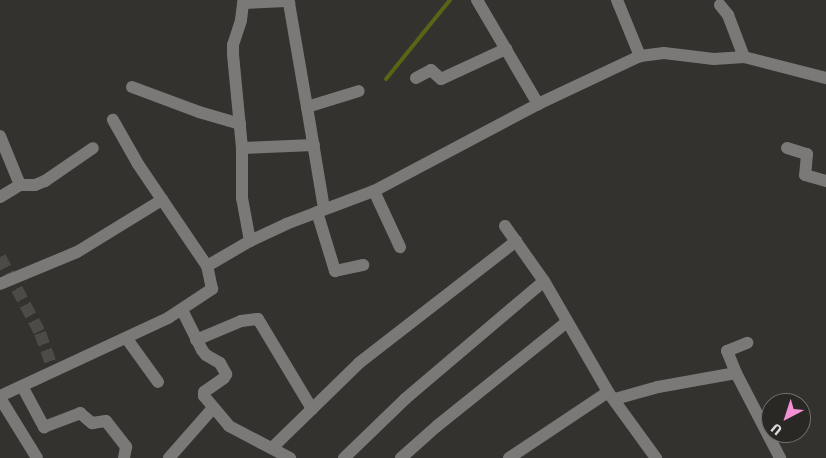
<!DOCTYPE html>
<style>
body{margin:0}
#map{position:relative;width:826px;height:458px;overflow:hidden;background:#33322f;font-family:"Fira Sans",sans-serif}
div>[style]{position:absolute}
.stream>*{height:4px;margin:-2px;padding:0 2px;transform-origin:2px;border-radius:2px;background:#596414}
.minor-tunnel>*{height:12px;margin-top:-6px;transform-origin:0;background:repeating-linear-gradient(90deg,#4c4b48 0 12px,transparent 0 18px)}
.minor>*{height:12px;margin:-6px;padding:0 6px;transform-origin:6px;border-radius:6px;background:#7a7978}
span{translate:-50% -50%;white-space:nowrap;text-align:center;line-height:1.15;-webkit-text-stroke:5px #292825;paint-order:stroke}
.north{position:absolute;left:761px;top:393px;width:50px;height:50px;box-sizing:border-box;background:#292825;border:1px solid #706f6c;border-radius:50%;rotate:220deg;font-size:14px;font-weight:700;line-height:20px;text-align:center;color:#dad9d7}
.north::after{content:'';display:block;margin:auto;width:18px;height:22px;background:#f491d4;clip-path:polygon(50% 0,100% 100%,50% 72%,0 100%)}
</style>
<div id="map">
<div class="stream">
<i style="left:386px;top:79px;width:102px;rotate:-51deg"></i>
</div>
<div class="minor-tunnel">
<i style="left:0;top:257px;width:86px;rotate:62.2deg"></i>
<i style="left:40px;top:333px;width:41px;rotate:70.3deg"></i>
</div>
<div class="minor">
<i style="left:477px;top:0;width:121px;rotate:59.6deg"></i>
<i style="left:617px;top:0;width:61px;rotate:67.7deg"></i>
<i style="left:720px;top:5px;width:13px;rotate:51deg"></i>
<i style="left:728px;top:15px;width:45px;rotate:69.1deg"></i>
<i style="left:416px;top:78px;width:17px;rotate:-28deg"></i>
<i style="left:431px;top:70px;width:13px;rotate:42deg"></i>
<i style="left:441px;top:79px;width:72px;rotate:-24.8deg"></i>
<i style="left:132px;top:87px;width:72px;rotate:20.5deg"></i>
<i style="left:199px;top:112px;width:43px;rotate:16.3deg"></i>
<i style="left:307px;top:107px;width:103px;rotate:80.5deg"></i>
<i style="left:0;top:136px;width:53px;rotate:67.8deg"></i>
<i style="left:242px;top:148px;width:72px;rotate:-2.4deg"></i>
<i style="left:787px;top:148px;width:21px;rotate:17deg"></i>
<i style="left:807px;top:154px;width:21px;rotate:95deg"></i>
<i style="left:805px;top:175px;width:22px;rotate:16deg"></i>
<i style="left:374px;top:191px;width:62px;rotate:65.1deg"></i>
<i style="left:0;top:197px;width:23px;rotate:-31deg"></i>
<i style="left:20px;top:185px;width:15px"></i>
<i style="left:35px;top:185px;width:11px;rotate:-22deg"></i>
<i style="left:45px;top:181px;width:58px;rotate:-34.5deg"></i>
<i style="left:317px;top:212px;width:62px;rotate:73deg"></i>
<i style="left:335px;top:271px;width:29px;rotate:-12deg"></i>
<i style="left:505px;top:226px;width:67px;rotate:54.7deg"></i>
<i style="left:544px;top:281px;width:128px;rotate:60deg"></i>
<i style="left:608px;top:392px;width:82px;rotate:54deg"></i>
<i style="left:250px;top:241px;width:44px;rotate:-100.5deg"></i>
<i style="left:242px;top:198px;width:50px;rotate:-90deg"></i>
<i style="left:242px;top:148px;width:94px;rotate:-95.5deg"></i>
<i style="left:233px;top:54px;width:9px;rotate:-90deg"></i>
<i style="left:233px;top:45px;width:26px;rotate:-72deg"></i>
<i style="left:241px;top:20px;width:17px;rotate:-83deg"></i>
<i style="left:243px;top:3px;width:43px;rotate:-2.7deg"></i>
<i style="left:286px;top:1px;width:4px;rotate:34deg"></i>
<i style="left:289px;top:3px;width:106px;rotate:80.2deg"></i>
<i style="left:307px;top:107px;width:54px;rotate:-17.1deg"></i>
<i style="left:207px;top:266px;width:50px;rotate:-30.2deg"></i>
<i style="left:250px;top:241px;width:40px;rotate:-25deg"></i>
<i style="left:286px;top:224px;width:94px;rotate:-20.6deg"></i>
<i style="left:374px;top:191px;width:186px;rotate:-27.9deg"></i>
<i style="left:538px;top:104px;width:113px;rotate:-25.2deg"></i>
<i style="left:640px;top:56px;width:24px;rotate:-7deg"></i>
<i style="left:664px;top:53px;width:50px;rotate:6.8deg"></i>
<i style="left:714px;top:59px;width:30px;rotate:-4deg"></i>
<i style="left:744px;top:57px;width:85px;rotate:14.4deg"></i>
<i style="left:0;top:284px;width:83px;rotate:-22.6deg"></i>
<i style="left:77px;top:252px;width:100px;rotate:-31.5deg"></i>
<i style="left:182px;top:310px;width:45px;rotate:63.4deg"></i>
<i style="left:202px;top:350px;width:6px;rotate:51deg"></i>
<i style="left:206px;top:355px;width:16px;rotate:30deg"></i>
<i style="left:220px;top:363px;width:13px;rotate:61deg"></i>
<i style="left:226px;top:374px;width:4px;rotate:117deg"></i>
<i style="left:224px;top:378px;width:24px;rotate:145deg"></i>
<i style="left:204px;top:392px;width:4px;rotate:90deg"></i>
<i style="left:204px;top:396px;width:39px;rotate:50deg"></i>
<i style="left:229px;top:426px;width:69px;rotate:27.7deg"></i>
<i style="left:127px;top:339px;width:53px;rotate:54.2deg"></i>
<i style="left:196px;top:340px;width:49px;rotate:-22.9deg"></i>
<i style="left:241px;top:321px;width:17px;rotate:-7deg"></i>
<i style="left:258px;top:319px;width:105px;rotate:59deg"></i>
<i style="left:736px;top:373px;width:24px;rotate:-112deg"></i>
<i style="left:727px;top:351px;width:22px;rotate:-22deg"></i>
<i style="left:22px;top:386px;width:47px;rotate:61.8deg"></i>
<i style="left:44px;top:427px;width:39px;rotate:-21deg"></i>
<i style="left:80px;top:413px;width:16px;rotate:40deg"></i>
<i style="left:92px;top:423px;width:14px;rotate:-8deg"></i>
<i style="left:106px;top:421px;width:33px;rotate:52deg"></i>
<i style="left:126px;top:447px;width:11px;rotate:100deg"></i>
<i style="left:0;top:396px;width:185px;rotate:-24.9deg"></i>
<i style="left:168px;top:318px;width:53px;rotate:-33.4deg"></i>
<i style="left:212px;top:289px;width:24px;rotate:-102deg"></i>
<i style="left:207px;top:266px;width:123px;rotate:-124.1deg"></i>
<i style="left:138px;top:164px;width:51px;rotate:-119.6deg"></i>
<i style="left:0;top:398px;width:70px;rotate:58.3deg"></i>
<i style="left:615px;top:399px;width:45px;rotate:-15.6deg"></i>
<i style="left:658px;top:387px;width:79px;rotate:-10.2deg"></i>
<i style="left:736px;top:373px;width:96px;rotate:62.6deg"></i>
<i style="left:273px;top:447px;width:120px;rotate:-44.3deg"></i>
<i style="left:359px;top:363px;width:199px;rotate:-37.8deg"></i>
<i style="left:169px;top:458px;width:67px;rotate:-48.7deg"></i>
<i style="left:344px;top:458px;width:85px;rotate:-44deg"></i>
<i style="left:405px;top:399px;width:182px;rotate:-40.3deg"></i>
<i style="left:401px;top:458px;width:48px;rotate:-41.6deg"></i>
<i style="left:437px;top:426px;width:166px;rotate:-38.7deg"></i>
<i style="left:509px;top:458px;width:119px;rotate:-33.7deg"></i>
</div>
<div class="north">U</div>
</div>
